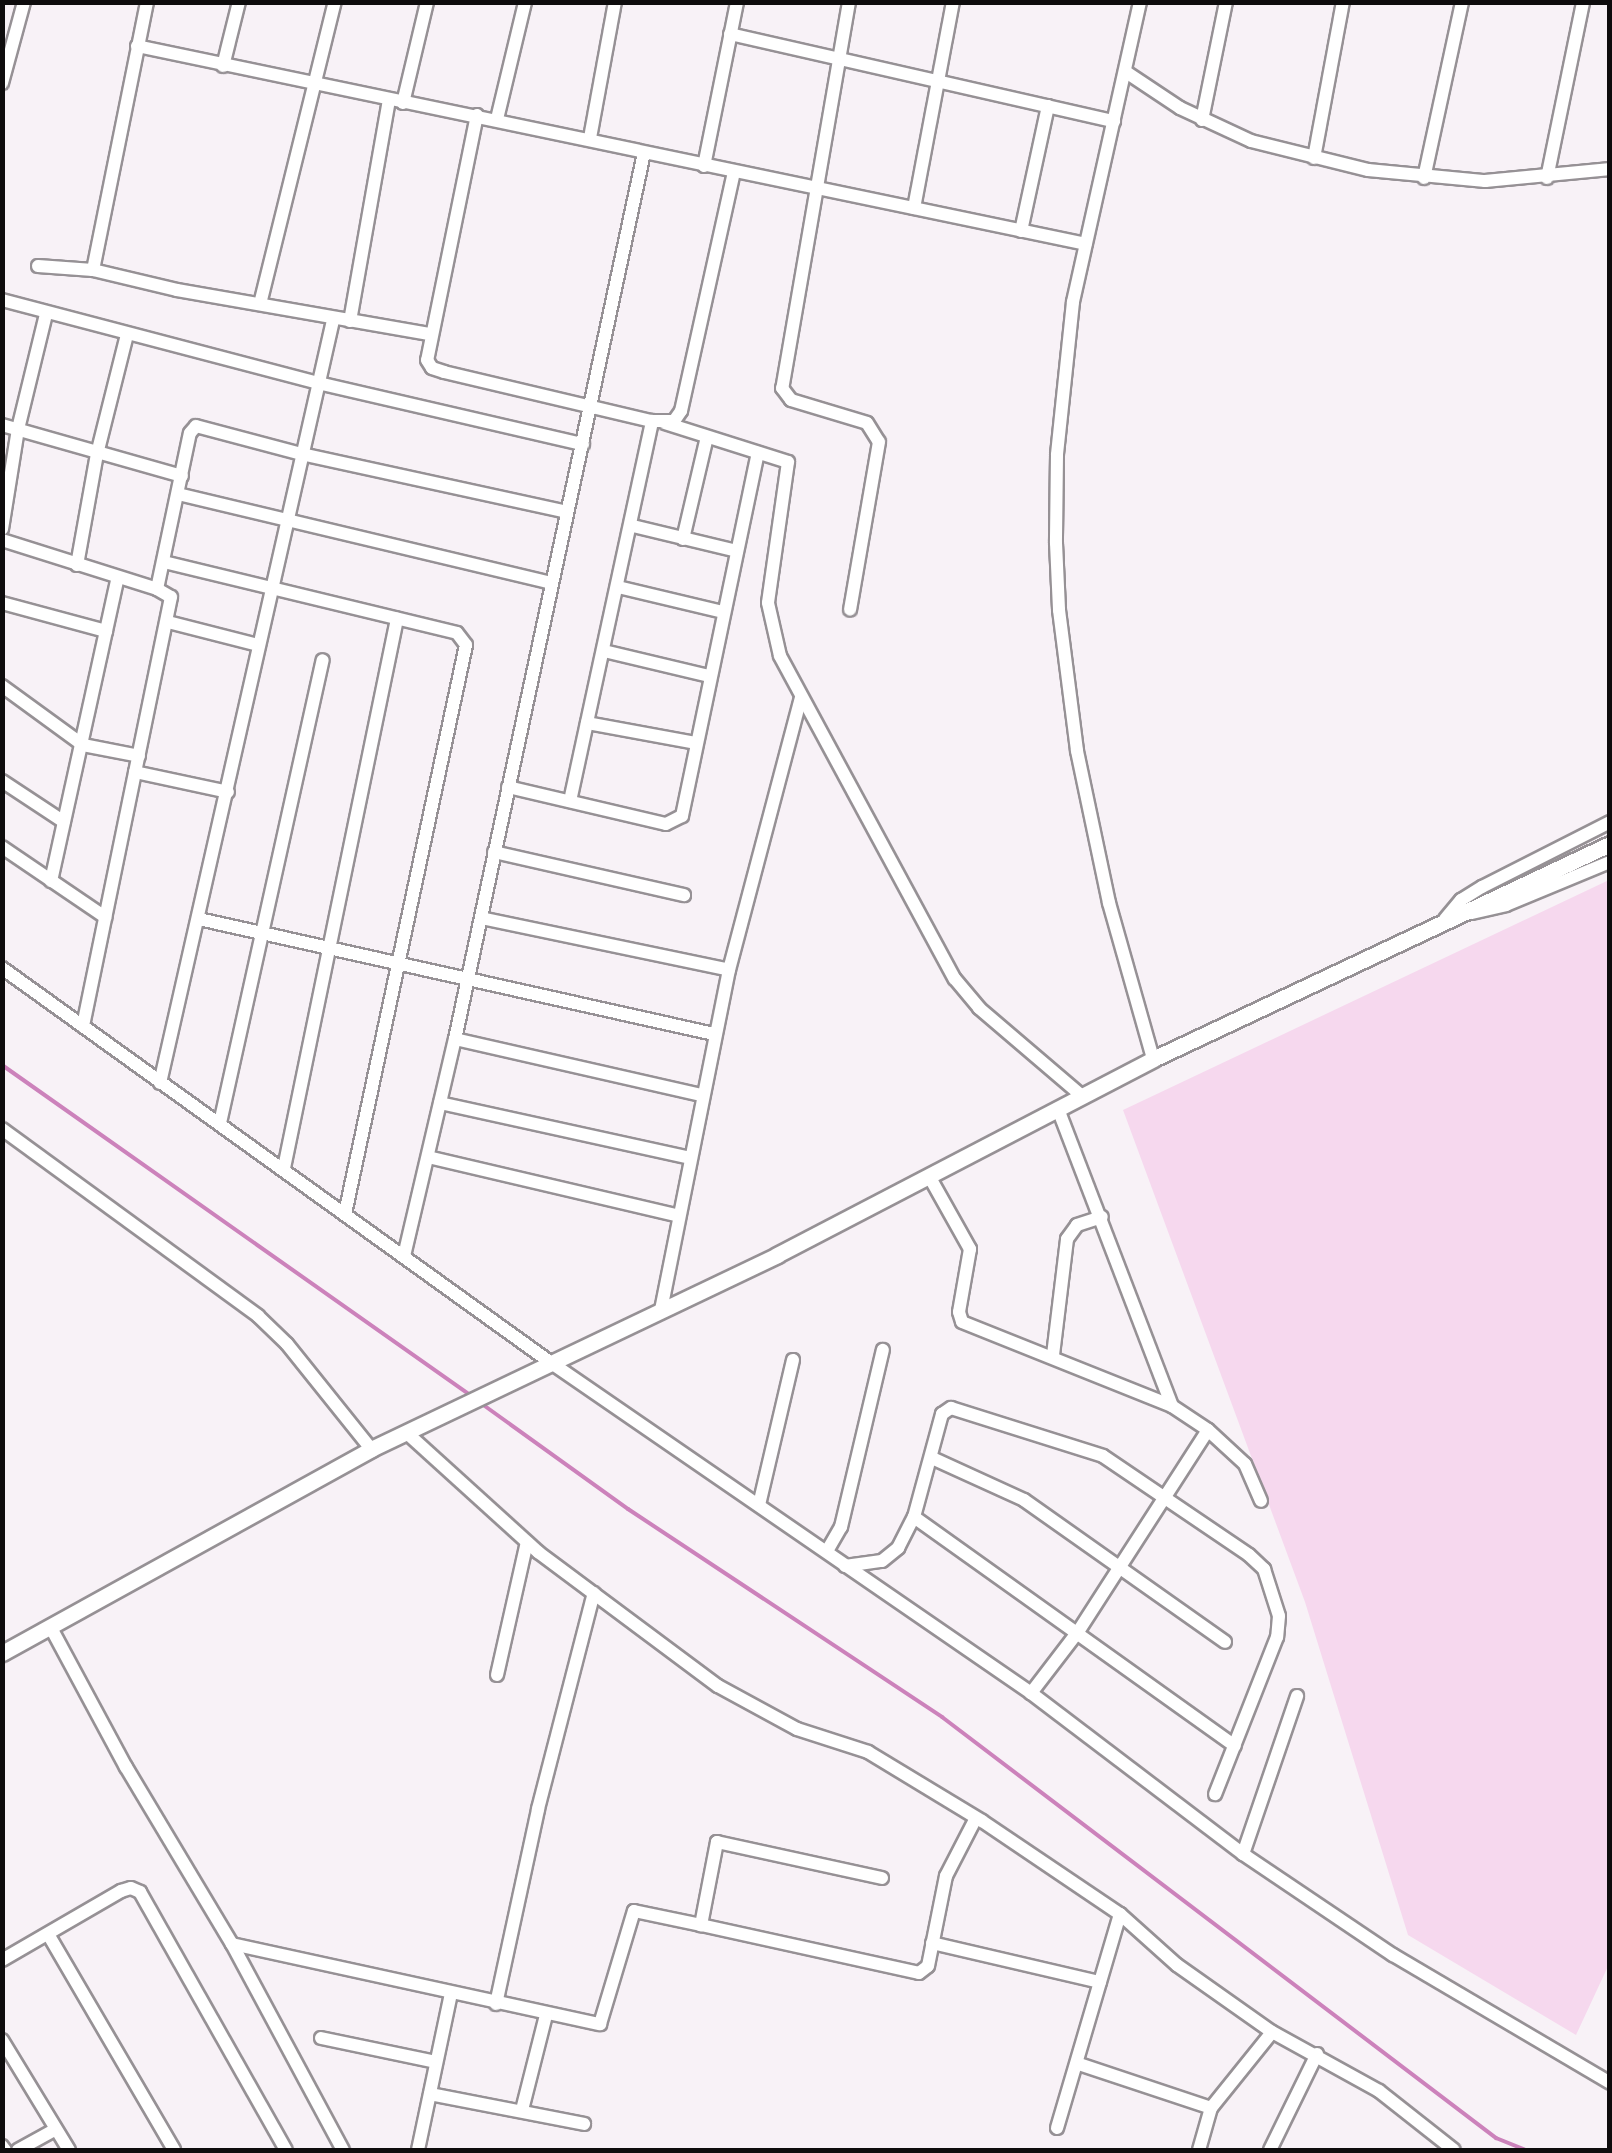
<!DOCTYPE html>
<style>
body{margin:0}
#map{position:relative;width:1612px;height:2153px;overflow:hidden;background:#f8f2f7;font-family:"Space Grotesk",sans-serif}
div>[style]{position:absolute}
.green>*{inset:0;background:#f6d8ee}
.stream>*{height:4px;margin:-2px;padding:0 2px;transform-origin:2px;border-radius:2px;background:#cc82bb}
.roads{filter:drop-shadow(2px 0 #969195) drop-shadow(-2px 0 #969195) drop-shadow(0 2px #969195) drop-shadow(0 -2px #969195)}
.minor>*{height:12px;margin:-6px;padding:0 6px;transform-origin:6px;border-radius:6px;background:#fff}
.major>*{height:15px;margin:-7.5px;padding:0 7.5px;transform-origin:7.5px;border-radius:7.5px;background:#fff}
span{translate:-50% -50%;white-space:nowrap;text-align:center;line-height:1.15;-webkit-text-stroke:10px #f8f2f7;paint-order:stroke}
.frame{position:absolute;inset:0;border:5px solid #0e0c0d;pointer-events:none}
</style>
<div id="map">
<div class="green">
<i style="clip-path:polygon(1609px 880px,1610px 1962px,1576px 2035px,1408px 1935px,1305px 1602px,1123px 1110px)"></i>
</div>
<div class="stream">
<i style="left:2px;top:1065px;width:573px;rotate:35.19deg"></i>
<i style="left:482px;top:1404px;width:180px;rotate:35.7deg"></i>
<i style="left:628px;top:1509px;width:377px;rotate:33.5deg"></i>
<i style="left:942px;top:1717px;width:696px;rotate:37.23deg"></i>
<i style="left:1496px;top:2138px;width:32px;rotate:22deg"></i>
</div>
<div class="roads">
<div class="minor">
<i style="left:849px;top:2px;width:392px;rotate:99.8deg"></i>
<i style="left:782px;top:388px;width:15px;rotate:53deg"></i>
<i style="left:791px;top:400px;width:79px;rotate:16.8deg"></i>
<i style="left:867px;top:423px;width:22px;rotate:58deg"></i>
<i style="left:879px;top:442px;width:170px;rotate:99.8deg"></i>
<i style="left:1140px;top:2px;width:307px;rotate:102.6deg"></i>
<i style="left:1073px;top:302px;width:154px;rotate:96deg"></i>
<i style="left:1057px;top:455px;width:88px;rotate:90.7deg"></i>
<i style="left:1056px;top:543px;width:67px;rotate:87.4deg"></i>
<i style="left:1059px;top:610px;width:142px;rotate:82.7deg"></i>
<i style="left:1077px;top:751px;width:155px;rotate:78.1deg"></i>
<i style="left:1109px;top:903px;width:162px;rotate:74.2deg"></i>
<i style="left:730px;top:34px;width:394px;rotate:12.8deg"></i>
<i style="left:137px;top:46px;width:969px;rotate:11.79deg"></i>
<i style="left:223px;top:66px;width:66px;rotate:-76deg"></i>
<i style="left:1126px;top:72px;width:65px;rotate:33.7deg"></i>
<i style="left:1180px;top:108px;width:78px;rotate:24.9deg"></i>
<i style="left:1251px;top:141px;width:121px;rotate:13.9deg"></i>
<i style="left:1368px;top:170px;width:118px;rotate:5.4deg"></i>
<i style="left:1485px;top:181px;width:126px;rotate:-5.5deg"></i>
<i style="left:2px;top:83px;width:84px;rotate:-74.8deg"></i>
<i style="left:403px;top:103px;width:104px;rotate:-76.6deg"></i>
<i style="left:477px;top:115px;width:250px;rotate:101.5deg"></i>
<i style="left:427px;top:360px;width:9px;rotate:58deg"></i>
<i style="left:432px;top:368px;width:13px;rotate:18deg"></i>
<i style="left:444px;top:372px;width:214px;rotate:13.3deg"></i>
<i style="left:652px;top:421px;width:22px"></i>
<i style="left:674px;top:421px;width:12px;rotate:-55deg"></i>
<i style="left:681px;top:411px;width:245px;rotate:-77.5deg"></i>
<i style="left:497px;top:119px;width:120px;rotate:-76.5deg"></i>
<i style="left:1202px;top:120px;width:120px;rotate:-78.5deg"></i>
<i style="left:590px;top:138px;width:138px;rotate:-79.6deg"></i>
<i style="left:1314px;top:158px;width:159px;rotate:-79.5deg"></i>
<i style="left:704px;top:166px;width:167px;rotate:-78.6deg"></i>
<i style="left:1424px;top:178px;width:180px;rotate:-77.8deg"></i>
<i style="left:1547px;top:178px;width:180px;rotate:-78.4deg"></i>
<i style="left:914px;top:208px;width:210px;rotate:-79.3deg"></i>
<i style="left:1021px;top:231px;width:128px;rotate:-77.8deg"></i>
<i style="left:38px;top:266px;width:55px;rotate:4.2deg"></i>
<i style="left:93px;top:270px;width:86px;rotate:13.4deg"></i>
<i style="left:177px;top:290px;width:256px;rotate:9.9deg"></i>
<i style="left:93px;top:270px;width:273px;rotate:-78.6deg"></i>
<i style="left:2px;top:300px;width:327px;rotate:14.7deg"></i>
<i style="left:318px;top:383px;width:272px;rotate:13deg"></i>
<i style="left:260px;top:304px;width:311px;rotate:-76.1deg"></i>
<i style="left:350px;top:321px;width:224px;rotate:-80deg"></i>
<i style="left:665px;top:423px;width:129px;rotate:17.6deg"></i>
<i style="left:788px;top:462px;width:142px;rotate:98.1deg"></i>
<i style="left:768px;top:603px;width:54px;rotate:77.2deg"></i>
<i style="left:780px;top:656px;width:367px;rotate:61.6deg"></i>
<i style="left:955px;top:979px;width:38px;rotate:50deg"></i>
<i style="left:979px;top:1008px;width:134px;rotate:40.5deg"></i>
<i style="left:2px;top:425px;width:187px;rotate:15.8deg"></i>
<i style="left:178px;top:494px;width:383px;rotate:13.4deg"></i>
<i style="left:633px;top:526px;width:107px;rotate:13.5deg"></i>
<i style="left:2px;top:529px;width:101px;rotate:-80.9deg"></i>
<i style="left:18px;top:429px;width:118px;rotate:-76.3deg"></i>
<i style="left:683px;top:539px;width:105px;rotate:-76.8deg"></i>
<i style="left:2px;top:540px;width:163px;rotate:17.5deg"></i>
<i style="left:157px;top:589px;width:16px;rotate:30deg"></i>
<i style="left:171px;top:597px;width:438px;rotate:101.6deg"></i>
<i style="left:164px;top:562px;width:301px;rotate:13.6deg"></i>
<i style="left:457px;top:633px;width:15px;rotate:53deg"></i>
<i style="left:466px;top:645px;width:582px;rotate:102.01deg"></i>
<i style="left:77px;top:565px;width:113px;rotate:-79.8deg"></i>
<i style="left:97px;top:454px;width:123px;rotate:-75.9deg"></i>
<i style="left:618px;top:587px;width:108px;rotate:13.4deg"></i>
<i style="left:157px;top:589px;width:159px;rotate:-78.1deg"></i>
<i style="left:190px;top:433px;width:9px;rotate:-49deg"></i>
<i style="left:196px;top:426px;width:109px;rotate:14.9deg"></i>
<i style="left:301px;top:454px;width:272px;rotate:12.3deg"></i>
<i style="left:2px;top:603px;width:108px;rotate:15.1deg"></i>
<i style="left:168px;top:622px;width:93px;rotate:14.3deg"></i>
<i style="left:604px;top:651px;width:108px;rotate:13.4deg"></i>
<i style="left:2px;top:686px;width:100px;rotate:36.1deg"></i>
<i style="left:83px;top:745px;width:57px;rotate:11.1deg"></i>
<i style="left:587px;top:723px;width:111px;rotate:10.4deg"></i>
<i style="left:135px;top:772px;width:95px;rotate:12.1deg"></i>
<i style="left:2px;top:781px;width:74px;rotate:33.5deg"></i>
<i style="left:508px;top:787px;width:162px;rotate:13.2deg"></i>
<i style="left:666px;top:824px;width:18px;rotate:-27deg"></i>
<i style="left:682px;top:816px;width:371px;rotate:-78.2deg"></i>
<i style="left:570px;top:801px;width:389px;rotate:-77.8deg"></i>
<i style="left:2px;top:847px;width:125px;rotate:34.2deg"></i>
<i style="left:494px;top:852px;width:195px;rotate:12.8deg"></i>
<i style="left:51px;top:881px;width:311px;rotate:-77.6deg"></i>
<i style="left:1472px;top:913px;width:35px;rotate:-13deg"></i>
<i style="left:1506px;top:905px;width:113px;rotate:-22.5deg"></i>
<i style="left:481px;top:918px;width:253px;rotate:11.8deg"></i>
<i style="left:199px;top:919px;width:528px;rotate:12.59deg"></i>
<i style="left:1445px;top:919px;width:25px;rotate:-50deg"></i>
<i style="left:1461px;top:900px;width:25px;rotate:-32deg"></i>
<i style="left:1482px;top:887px;width:144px;rotate:-26.9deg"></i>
<i style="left:2px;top:968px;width:675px;rotate:35.72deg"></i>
<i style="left:550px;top:1362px;width:584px;rotate:34.53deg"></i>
<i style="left:1031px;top:1693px;width:266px;rotate:37.2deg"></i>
<i style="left:1243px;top:1854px;width:181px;rotate:34deg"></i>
<i style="left:1393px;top:1955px;width:252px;rotate:30.5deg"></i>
<i style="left:455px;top:1039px;width:253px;rotate:12.8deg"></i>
<i style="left:160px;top:1083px;width:782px;rotate:-77.22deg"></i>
<i style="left:440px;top:1103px;width:256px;rotate:12.4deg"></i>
<i style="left:1058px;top:1109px;width:318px;rotate:69deg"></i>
<i style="left:220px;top:1123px;width:474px;rotate:-77.5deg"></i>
<i style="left:2px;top:1129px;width:317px;rotate:36.1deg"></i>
<i style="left:258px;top:1316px;width:40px;rotate:44deg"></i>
<i style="left:287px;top:1344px;width:134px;rotate:51.3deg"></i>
<i style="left:428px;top:1157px;width:258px;rotate:13.2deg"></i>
<i style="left:284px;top:1168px;width:561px;rotate:-78.37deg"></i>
<i style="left:929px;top:1176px;width:84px;rotate:60.7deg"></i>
<i style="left:970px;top:1249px;width:64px;rotate:99.9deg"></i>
<i style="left:959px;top:1312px;width:10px;rotate:73deg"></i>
<i style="left:962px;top:1322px;width:226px;rotate:21.8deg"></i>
<i style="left:1172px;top:1406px;width:43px;rotate:33.7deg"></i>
<i style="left:1208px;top:1430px;width:242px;rotate:122.8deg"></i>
<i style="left:1077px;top:1633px;width:76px;rotate:127.5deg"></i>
<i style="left:404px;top:1256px;width:223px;rotate:-76.8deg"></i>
<i style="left:455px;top:1039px;width:906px;rotate:-77.96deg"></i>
<i style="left:661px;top:1310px;width:347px;rotate:-78.7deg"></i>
<i style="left:729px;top:970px;width:281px;rotate:-75.2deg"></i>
<i style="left:1053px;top:1355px;width:117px;rotate:-83.1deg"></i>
<i style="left:1067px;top:1239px;width:17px;rotate:-54deg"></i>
<i style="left:1077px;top:1225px;width:26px;rotate:-18deg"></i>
<i style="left:1208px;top:1430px;width:50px;rotate:42.6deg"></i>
<i style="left:1245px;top:1464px;width:40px;rotate:66.6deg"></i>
<i style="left:408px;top:1434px;width:176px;rotate:42.2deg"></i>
<i style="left:538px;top:1552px;width:224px;rotate:36.7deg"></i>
<i style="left:718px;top:1686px;width:90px;rotate:28.6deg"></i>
<i style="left:797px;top:1729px;width:75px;rotate:17.9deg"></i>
<i style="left:868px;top:1752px;width:133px;rotate:31.2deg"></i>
<i style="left:982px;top:1821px;width:166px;rotate:34deg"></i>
<i style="left:1120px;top:1914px;width:76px;rotate:41.8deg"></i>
<i style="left:1177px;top:1965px;width:116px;rotate:35.2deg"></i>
<i style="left:1272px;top:2032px;width:122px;rotate:28.9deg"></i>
<i style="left:1379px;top:2091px;width:95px;rotate:38.2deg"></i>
<i style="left:932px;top:1458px;width:101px;rotate:24.5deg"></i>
<i style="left:1024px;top:1500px;width:246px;rotate:35.2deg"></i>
<i style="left:759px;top:1505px;width:149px;rotate:-76.8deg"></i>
<i style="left:914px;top:1517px;width:394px;rotate:35.5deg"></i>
<i style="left:827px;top:1551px;width:28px;rotate:-60deg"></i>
<i style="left:841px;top:1527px;width:182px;rotate:-76.7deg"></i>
<i style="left:845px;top:1566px;width:37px;rotate:-8deg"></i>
<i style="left:882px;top:1561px;width:21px;rotate:-39deg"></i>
<i style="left:898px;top:1548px;width:35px;rotate:-63deg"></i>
<i style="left:914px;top:1517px;width:107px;rotate:-74.8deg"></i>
<i style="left:942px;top:1414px;width:11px;rotate:-34deg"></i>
<i style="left:951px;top:1408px;width:159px;rotate:17.5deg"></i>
<i style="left:1103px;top:1456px;width:176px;rotate:34.1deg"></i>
<i style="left:1249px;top:1555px;width:21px;rotate:43deg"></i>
<i style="left:1264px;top:1569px;width:49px;rotate:72.3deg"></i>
<i style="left:1279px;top:1616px;width:21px;rotate:95deg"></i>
<i style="left:1277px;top:1637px;width:169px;rotate:111.5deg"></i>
<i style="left:51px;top:1628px;width:158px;rotate:61.7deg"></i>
<i style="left:126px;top:1767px;width:206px;rotate:59.1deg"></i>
<i style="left:232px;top:1944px;width:234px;rotate:61.7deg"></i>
<i style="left:497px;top:1675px;width:136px;rotate:-77.3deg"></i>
<i style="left:1243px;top:1854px;width:167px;rotate:-71.1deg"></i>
<i style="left:882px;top:1878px;width:169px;rotate:-167.7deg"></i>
<i style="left:717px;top:1842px;width:85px;rotate:100.9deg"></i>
<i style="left:701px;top:1925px;width:223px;rotate:12.4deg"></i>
<i style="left:919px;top:1973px;width:11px;rotate:-38deg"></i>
<i style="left:928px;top:1966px;width:92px;rotate:-78.7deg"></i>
<i style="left:946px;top:1876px;width:65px;rotate:-62.7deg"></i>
<i style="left:48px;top:1934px;width:250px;rotate:59.7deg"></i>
<i style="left:932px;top:1943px;width:172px;rotate:13.1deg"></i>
<i style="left:1100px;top:1982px;width:71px;rotate:-73.6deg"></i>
<i style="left:232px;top:1944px;width:377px;rotate:12.3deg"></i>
<i style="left:600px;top:2024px;width:118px;rotate:-73.3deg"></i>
<i style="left:634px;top:1911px;width:68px;rotate:11.8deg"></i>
<i style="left:2px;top:1960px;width:138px;rotate:-30.1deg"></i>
<i style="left:121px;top:1891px;width:10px;rotate:-17deg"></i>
<i style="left:131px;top:1888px;width:10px;rotate:24deg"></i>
<i style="left:140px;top:1892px;width:296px;rotate:60.5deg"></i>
<i style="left:496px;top:2004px;width:199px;rotate:-77.8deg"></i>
<i style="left:538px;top:1809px;width:223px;rotate:-75.5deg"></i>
<i style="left:321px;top:2038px;width:117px;rotate:11.8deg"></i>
<i style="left:2px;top:2040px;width:129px;rotate:58.7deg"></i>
<i style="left:1079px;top:2064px;width:139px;rotate:18.4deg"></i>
<i style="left:430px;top:2094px;width:157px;rotate:11deg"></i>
<i style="left:522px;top:2110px;width:98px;rotate:-75.8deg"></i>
<i style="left:1057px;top:2128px;width:152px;rotate:-73.6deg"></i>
<i style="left:2px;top:2146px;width:5px;rotate:53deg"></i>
<i style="left:18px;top:2150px;width:43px;rotate:-28.9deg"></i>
<i style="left:418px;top:2150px;width:159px;rotate:-78.1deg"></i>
<i style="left:1199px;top:2150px;width:44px;rotate:-74.1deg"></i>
<i style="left:1211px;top:2108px;width:97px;rotate:-51.2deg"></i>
<i style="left:1270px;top:2150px;width:107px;rotate:-63.9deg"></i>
</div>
<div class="major">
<i style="left:2px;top:1653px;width:422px;rotate:-28.9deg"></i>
<i style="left:371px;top:1449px;width:450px;rotate:-25.5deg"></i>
<i style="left:777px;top:1255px;width:424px;rotate:-27.5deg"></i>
<i style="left:1153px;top:1059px;width:505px;rotate:-25.2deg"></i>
</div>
</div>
<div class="frame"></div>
</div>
